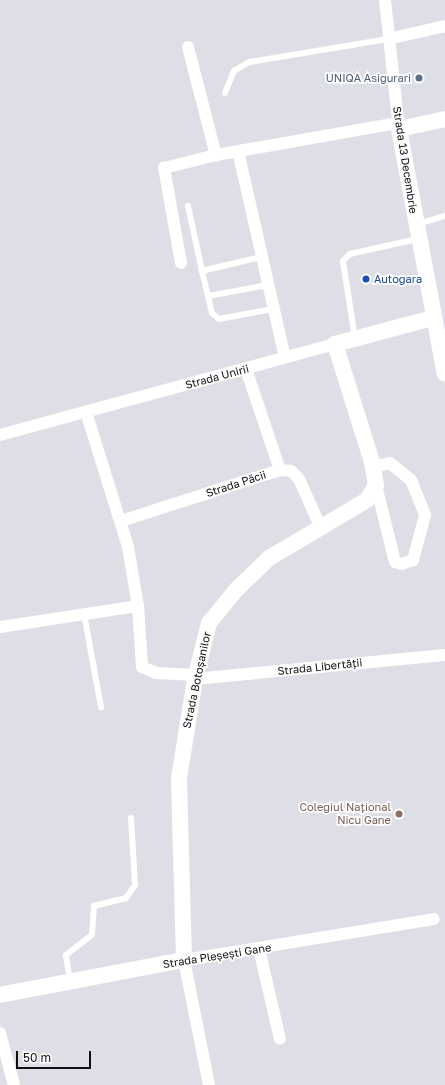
<!DOCTYPE html>
<meta charset="utf-8">
<style>
body{margin:0}
#map{position:relative;width:445px;height:1085px;overflow:hidden;background:#dddee6;font-family:"Golos Text",sans-serif}
div>[style]{position:absolute}
.lane>*{height:6px;margin:-3px;padding:0 3px;transform-origin:3px;border-radius:3px;background:#fff}
.street>*{height:12px;margin:-6px;padding:0 6px;transform-origin:6px;border-radius:6px;background:#fff}
.secondary>*{height:16px;margin:-8px;padding:0 8px;transform-origin:8px;border-radius:8px;background:#fff}
.dots>*{width:11px;height:11px;translate:-50% -50%;box-sizing:border-box;border:2px solid #fff;border-radius:50%}
span{translate:-50% -50%;white-space:nowrap;text-align:center;line-height:1.15;-webkit-text-stroke:3.5px #fff;paint-order:stroke}
.service-label{font-size:11px;color:#4e5e75}
.right{translate:-100% -50%;text-align:right}
.street-label{font-size:11px;color:#0f0f12}
.transit-label{font-size:11px;color:#164399}
.left{translate:0 -50%;text-align:left}
.education-label{font-size:11px;color:#785e54}
.scale{position:absolute;left:16px;top:1051px;width:75px;height:18px;box-sizing:border-box;border:2px solid #0f0f12;border-top:0;padding-left:5px;font-size:12px;line-height:14px;white-space:nowrap;color:#0f0f12;-webkit-text-stroke:3px #fff;paint-order:stroke}
</style>
<div id="map">
<div class="lane">
<i style="left:225px;top:93px;width:24px;rotate:-68deg"></i>
<i style="left:234px;top:71px;width:17px;rotate:-31deg"></i>
<i style="left:249px;top:62px;width:141px;rotate:-9.4deg"></i>
<i style="left:188px;top:206px;width:66px;rotate:77.8deg"></i>
<i style="left:418px;top:224px;width:28px;rotate:-17deg"></i>
<i style="left:261px;top:257px;width:61px;rotate:166.7deg"></i>
<i style="left:202px;top:271px;width:43px;rotate:76.6deg"></i>
<i style="left:212px;top:313px;width:9px;rotate:41deg"></i>
<i style="left:219px;top:319px;width:55px;rotate:-10.5deg"></i>
<i style="left:208px;top:296px;width:61px;rotate:-10.4deg"></i>
<i style="left:355px;top:338px;width:78px;rotate:-98.9deg"></i>
<i style="left:343px;top:261px;width:10px;rotate:-45deg"></i>
<i style="left:350px;top:254px;width:69px;rotate:-12.6deg"></i>
<i style="left:84px;top:614px;width:95px;rotate:79.6deg"></i>
<i style="left:70px;top:981px;width:26px;rotate:-99deg"></i>
<i style="left:66px;top:955px;width:33px;rotate:-38deg"></i>
<i style="left:92px;top:935px;width:29px;rotate:-86deg"></i>
<i style="left:94px;top:906px;width:33px;rotate:-14deg"></i>
<i style="left:126px;top:898px;width:16px;rotate:-55deg"></i>
<i style="left:135px;top:885px;width:67px;rotate:-93.4deg"></i>
</div>
<div class="street">
<i style="left:385px;top:0;width:130px;rotate:83.8deg"></i>
<i style="left:388px;top:39px;width:58px;rotate:-12.8deg"></i>
<i style="left:188px;top:47px;width:112px;rotate:75.5deg"></i>
<i style="left:238px;top:151px;width:212px;rotate:77.2deg"></i>
<i style="left:181px;top:263px;width:97px;rotate:-100.1deg"></i>
<i style="left:164px;top:168px;width:54px;rotate:-14deg"></i>
<i style="left:216px;top:155px;width:185px;rotate:-10deg"></i>
<i style="left:246px;top:369px;width:107px;rotate:71.4deg"></i>
<i style="left:86px;top:412px;width:141px;rotate:72.7deg"></i>
<i style="left:128px;top:547px;width:60px;rotate:80.4deg"></i>
<i style="left:138px;top:606px;width:61px;rotate:86.2deg"></i>
<i style="left:142px;top:667px;width:15px;rotate:23deg"></i>
<i style="left:156px;top:673px;width:40px;rotate:2.9deg"></i>
<i style="left:0;top:435px;width:347px;rotate:-15.2deg"></i>
<i style="left:373px;top:467px;width:17px;rotate:-13deg"></i>
<i style="left:390px;top:463px;width:27px;rotate:39deg"></i>
<i style="left:411px;top:480px;width:38px;rotate:68deg"></i>
<i style="left:425px;top:515px;width:47px;rotate:104.9deg"></i>
<i style="left:413px;top:560px;width:12px;rotate:160deg"></i>
<i style="left:402px;top:564px;width:7px;rotate:-164deg"></i>
<i style="left:395px;top:562px;width:79px;rotate:-103.9deg"></i>
<i style="left:121px;top:521px;width:167px;rotate:-17.8deg"></i>
<i style="left:280px;top:470px;width:11px;rotate:5deg"></i>
<i style="left:291px;top:471px;width:11px;rotate:45deg"></i>
<i style="left:299px;top:479px;width:51px;rotate:65.9deg"></i>
<i style="left:0;top:627px;width:140px;rotate:-8.7deg"></i>
<i style="left:195px;top:679px;width:251px;rotate:-5.5deg"></i>
<i style="left:259px;top:949px;width:92px;rotate:76.9deg"></i>
<i style="left:0;top:1033px;width:54px;rotate:74.9deg"></i>
<i style="left:209px;top:1085px;width:127px;rotate:-101.3deg"></i>
<i style="left:184px;top:960px;width:253px;rotate:-9.3deg"></i>
</div>
<div class="secondary">
<i style="left:445px;top:119px;width:47px;rotate:167.7deg"></i>
<i style="left:399px;top:129px;width:249px;rotate:79.4deg"></i>
<i style="left:0;top:995px;width:187px;rotate:-10.8deg"></i>
<i style="left:184px;top:960px;width:182px;rotate:-91.6deg"></i>
<i style="left:179px;top:778px;width:100px;rotate:-80.8deg"></i>
<i style="left:195px;top:679px;width:58px;rotate:-76deg"></i>
<i style="left:209px;top:623px;width:43px;rotate:-50.7deg"></i>
<i style="left:236px;top:590px;width:46px;rotate:-44.1deg"></i>
<i style="left:269px;top:558px;width:114px;rotate:-30.6deg"></i>
<i style="left:367px;top:500px;width:17px;rotate:-59deg"></i>
<i style="left:376px;top:485px;width:23px;rotate:-100deg"></i>
<i style="left:372px;top:462px;width:124px;rotate:-107.4deg"></i>
<i style="left:335px;top:344px;width:101px;rotate:-14.9deg"></i>
</div>
<div class="dots">
<i style="left:419px;top:78px;background:#5c6f8a"></i>
<i style="left:366px;top:279px;background:#1a4fb4"></i>
<i style="left:399px;top:814px;background:#8d6e63"></i>
</div>
<div class="service-label">
<span class="right" style="left:411px;top:78px">UNIQA Asigurari</span>
</div>
<div class="street-label">
<span style="left:405px;top:160px;rotate:81deg">Strada 13 Decembrie</span>
<span style="left:217px;top:377px;rotate:-15deg">Strada Unirii</span>
<span style="left:236px;top:484px;rotate:-18deg">Strada Păcii</span>
<span style="left:320px;top:667px;rotate:-6deg">Strada Libertății</span>
<span style="left:197px;top:680px;rotate:-78deg">Strada Botoșanilor</span>
<span style="left:217px;top:956px;rotate:-9deg">Strada Pleșești Gane</span>
</div>
<div class="transit-label">
<span class="left" style="left:374px;top:279px">Autogara</span>
</div>
<div class="education-label">
<span class="right" style="left:391px;top:814px">Colegiul Național<br>Nicu Gane</span>
</div>
<div class="scale">50 m</div>
</div>
